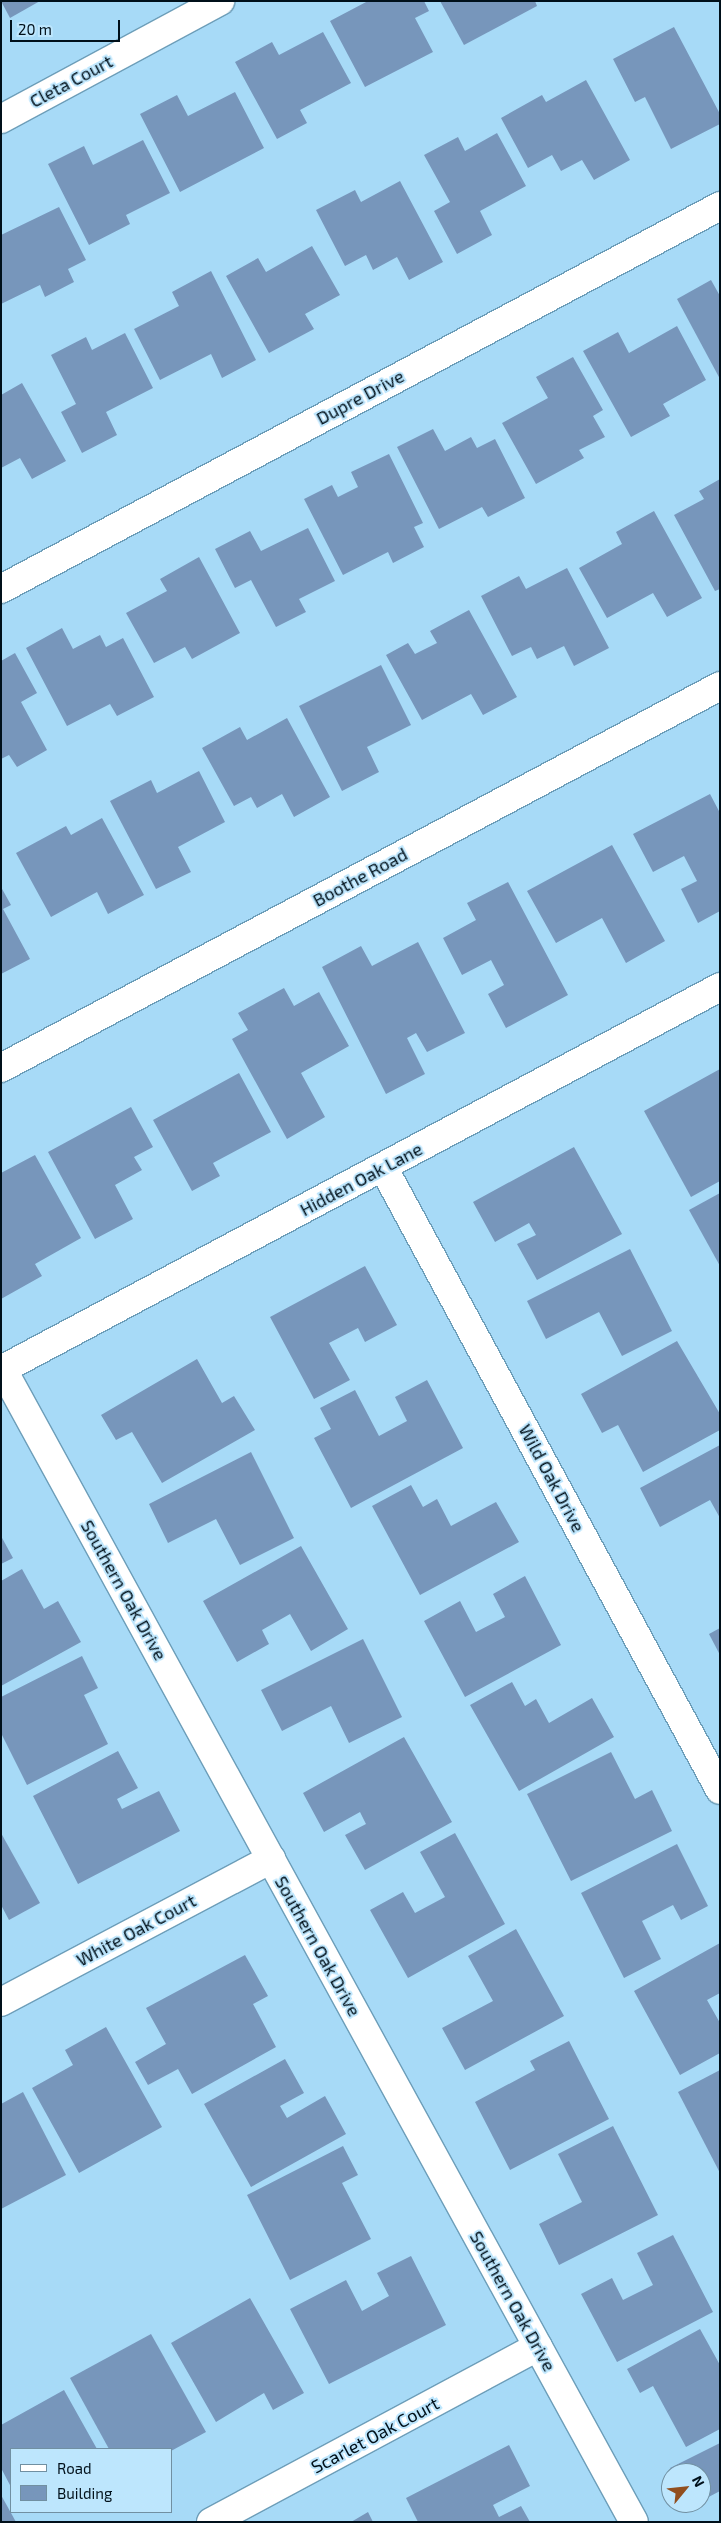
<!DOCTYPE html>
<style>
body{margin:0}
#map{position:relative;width:721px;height:2523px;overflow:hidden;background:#a7daf7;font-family:"Exo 2",sans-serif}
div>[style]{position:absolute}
.building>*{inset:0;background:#7796bb}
.roads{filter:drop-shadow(1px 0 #6d9eb9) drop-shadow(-1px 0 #6d9eb9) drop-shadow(0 1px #6d9eb9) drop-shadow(0 -1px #6d9eb9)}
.minor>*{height:28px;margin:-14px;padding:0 14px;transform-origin:14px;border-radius:14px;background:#fff}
span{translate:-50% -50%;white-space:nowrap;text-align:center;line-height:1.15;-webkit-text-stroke:4px #bde6fd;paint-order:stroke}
.street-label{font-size:18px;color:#00101a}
.frame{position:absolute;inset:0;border:2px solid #00101a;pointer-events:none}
.legend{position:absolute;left:10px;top:2448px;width:162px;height:65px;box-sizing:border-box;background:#bde6fd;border:1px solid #7190a2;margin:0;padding:6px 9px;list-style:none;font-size:15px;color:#00101a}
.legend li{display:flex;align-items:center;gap:10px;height:25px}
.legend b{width:25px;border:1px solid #7190a2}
.north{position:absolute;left:661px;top:2463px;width:50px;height:50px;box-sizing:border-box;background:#bde6fd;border:1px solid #7190a2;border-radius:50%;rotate:62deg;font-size:14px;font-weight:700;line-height:20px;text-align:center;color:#00101a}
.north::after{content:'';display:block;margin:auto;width:18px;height:22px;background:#914e1e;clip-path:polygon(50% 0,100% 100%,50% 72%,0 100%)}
.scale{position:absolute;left:10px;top:20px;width:110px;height:22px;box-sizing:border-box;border:2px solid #00101a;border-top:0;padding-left:6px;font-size:15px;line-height:18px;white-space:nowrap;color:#00101a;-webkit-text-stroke:4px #bde6fd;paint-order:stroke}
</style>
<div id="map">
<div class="building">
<i style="clip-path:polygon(1px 1px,40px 1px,10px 18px)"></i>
<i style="clip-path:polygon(368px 1px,424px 1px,429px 11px,415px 18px,433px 52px,365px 87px,330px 21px)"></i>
<i style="clip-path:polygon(440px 1px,535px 1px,537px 6px,464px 45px)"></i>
<i style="clip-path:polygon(674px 27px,720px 114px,720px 124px,671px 149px,645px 97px,635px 102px,613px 59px)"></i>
<i style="clip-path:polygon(323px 32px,351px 83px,300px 110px,307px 123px,277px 139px,235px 62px,272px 42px,279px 55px)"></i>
<i style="clip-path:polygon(586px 80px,630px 160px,594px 180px,582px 160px,561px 171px,552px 155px,528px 168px,501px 118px,542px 95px,546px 102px)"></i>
<i style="clip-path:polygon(235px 92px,264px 148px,180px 192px,140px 114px,177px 95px,188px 116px)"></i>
<i style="clip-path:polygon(497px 133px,526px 186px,480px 211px,492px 235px,457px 254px,434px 211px,450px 202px,424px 155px,458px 137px,465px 151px)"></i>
<i style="clip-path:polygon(143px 140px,170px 193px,126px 215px,130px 224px,89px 245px,48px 164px,84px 146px,93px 165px)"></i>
<i style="clip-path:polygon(400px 181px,443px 262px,409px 280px,397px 257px,373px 270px,366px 255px,345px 266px,316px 210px,355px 190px,361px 202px)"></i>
<i style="clip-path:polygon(59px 207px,86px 260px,68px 269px,74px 282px,45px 297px,40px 285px,1px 304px,1px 235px)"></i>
<i style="clip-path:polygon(312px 246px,340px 295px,305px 314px,314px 329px,269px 353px,226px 276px,258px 258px,266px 272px)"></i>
<i style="clip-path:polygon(211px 271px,256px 360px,222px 378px,211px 354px,160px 380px,134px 329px,179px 306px,172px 292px)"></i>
<i style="clip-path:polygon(711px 280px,720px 296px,720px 379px,677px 299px)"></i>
<i style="clip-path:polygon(677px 326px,706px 380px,663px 404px,670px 416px,631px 437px,583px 351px,618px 332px,629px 353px)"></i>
<i style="clip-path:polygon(125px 333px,153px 388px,106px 412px,117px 435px,82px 453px,61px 412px,76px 404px,51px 355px,86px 337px,92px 350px)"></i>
<i style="clip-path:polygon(573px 357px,603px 410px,593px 416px,605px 437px,579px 450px,584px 458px,536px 484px,502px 423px,548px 398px,536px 377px)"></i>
<i style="clip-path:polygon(22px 383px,66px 461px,32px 479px,20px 458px,1px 468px,1px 395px)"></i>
<i style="clip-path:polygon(433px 429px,445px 451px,471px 437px,477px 448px,495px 439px,525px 498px,488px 517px,482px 507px,439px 529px,397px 447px)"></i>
<i style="clip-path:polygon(389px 454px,423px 523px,414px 527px,424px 547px,393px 563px,388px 552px,343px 575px,304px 499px,332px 485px,338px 497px,358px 487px,351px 472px)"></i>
<i style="clip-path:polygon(720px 479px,720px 589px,715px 591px,674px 515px,704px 499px,699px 491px)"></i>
<i style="clip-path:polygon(654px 511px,702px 598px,667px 617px,653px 593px,607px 618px,579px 568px,622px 544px,616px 532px)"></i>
<i style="clip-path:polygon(308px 528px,335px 581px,299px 599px,306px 612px,276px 627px,251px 580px,235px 588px,215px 549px,250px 531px,261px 551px)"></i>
<i style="clip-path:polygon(199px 557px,240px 633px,192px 659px,185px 647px,154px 663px,126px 613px,167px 591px,160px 579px)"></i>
<i style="clip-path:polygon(567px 568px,609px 648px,574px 666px,564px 646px,537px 659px,531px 647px,512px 656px,481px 596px,519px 576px,526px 589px)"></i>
<i style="clip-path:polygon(469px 610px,517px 697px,483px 715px,471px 694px,422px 720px,386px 655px,408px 643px,415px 654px,437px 643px,430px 631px)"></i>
<i style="clip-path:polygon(62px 628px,73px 649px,100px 635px,106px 647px,123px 638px,154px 697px,117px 716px,110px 704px,67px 726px,26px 648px)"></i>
<i style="clip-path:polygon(15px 653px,37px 693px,21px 702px,47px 750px,17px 767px,9px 755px,1px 759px,1px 661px)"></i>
<i style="clip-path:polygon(381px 665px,411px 725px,367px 747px,379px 772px,342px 791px,299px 706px)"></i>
<i style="clip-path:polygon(287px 718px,330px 797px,294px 817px,282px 794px,257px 808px,251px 797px,234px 806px,202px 748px,240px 727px,247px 740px)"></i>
<i style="clip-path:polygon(199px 771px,225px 822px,178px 847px,191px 872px,156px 889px,110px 801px,151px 780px,157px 793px)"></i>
<i style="clip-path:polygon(710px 794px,720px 813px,720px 911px,698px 923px,681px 889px,697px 881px,684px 856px,653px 872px,633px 834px)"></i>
<i style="clip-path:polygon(102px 818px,144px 895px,108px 914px,97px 892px,51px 917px,16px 853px,66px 826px,71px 835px)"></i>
<i style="clip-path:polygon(612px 845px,665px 941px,626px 963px,602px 918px,556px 943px,527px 891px)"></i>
<i style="clip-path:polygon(508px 882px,568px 995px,506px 1028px,488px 994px,504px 985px,491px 960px,462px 975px,443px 938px,476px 920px,467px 903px)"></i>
<i style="clip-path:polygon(1px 887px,11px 905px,3px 909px,30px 959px,1px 974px)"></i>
<i style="clip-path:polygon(418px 942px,465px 1033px,427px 1052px,416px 1033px,407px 1038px,425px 1074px,386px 1094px,322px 967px,361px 946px,372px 966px)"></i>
<i style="clip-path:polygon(284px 988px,294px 1006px,319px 992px,349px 1046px,301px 1073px,325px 1117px,287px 1139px,232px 1039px,248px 1030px,238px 1013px)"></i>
<i style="clip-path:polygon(720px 1069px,720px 1181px,691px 1197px,644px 1111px)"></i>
<i style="clip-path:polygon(239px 1073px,271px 1132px,213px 1163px,220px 1176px,192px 1191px,153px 1120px)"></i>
<i style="clip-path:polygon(131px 1107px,153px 1147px,134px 1157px,142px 1170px,115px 1185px,133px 1219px,95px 1239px,48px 1152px)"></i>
<i style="clip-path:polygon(574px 1147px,622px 1234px,537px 1280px,517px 1244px,536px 1235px,529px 1223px,495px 1242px,473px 1202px)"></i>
<i style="clip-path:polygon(35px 1155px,81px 1238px,35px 1264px,42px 1276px,1px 1299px,1px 1173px)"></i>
<i style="clip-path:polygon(720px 1193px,720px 1266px,689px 1210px)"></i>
<i style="clip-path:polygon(630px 1249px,672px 1331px,622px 1356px,599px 1312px,546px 1339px,527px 1301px)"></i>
<i style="clip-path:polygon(365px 1266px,397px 1325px,365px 1342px,358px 1328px,329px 1343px,350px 1380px,314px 1399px,270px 1317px)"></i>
<i style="clip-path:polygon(677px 1341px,720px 1414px,720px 1430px,643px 1472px,618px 1425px,602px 1433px,581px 1394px)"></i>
<i style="clip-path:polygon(197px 1359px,222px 1403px,234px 1396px,255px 1430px,162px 1483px,132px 1432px,116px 1440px,101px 1415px)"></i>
<i style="clip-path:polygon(427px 1380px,463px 1448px,351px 1508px,314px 1438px,331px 1429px,320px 1408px,355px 1390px,379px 1436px,407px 1421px,395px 1397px)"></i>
<i style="clip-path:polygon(720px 1445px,720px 1518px,710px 1500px,660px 1527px,640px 1488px)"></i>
<i style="clip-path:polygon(251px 1452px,294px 1538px,240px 1565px,216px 1519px,168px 1543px,149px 1504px)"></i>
<i style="clip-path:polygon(411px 1485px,423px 1507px,437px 1499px,451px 1526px,496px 1502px,519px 1542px,420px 1595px,372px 1506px)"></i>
<i style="clip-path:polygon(1px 1536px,13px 1558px,1px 1564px)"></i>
<i style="clip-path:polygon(301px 1546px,348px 1629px,311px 1651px,290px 1614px,262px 1630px,269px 1644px,237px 1662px,203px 1601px)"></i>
<i style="clip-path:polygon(22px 1569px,44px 1609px,58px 1601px,81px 1642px,1px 1686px,1px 1581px)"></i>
<i style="clip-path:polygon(525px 1576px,561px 1645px,465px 1697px,424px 1621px,460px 1601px,476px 1632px,505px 1617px,493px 1594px)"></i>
<i style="clip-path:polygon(720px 1628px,720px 1655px,709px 1634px)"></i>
<i style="clip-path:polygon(363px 1639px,402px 1717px,349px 1743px,331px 1706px,282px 1731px,261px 1690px)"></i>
<i style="clip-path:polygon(82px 1656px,98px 1688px,84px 1695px,108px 1744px,27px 1785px,1px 1733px,1px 1697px)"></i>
<i style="clip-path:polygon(512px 1682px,525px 1706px,536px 1699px,549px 1723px,592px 1698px,614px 1737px,519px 1791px,470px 1705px)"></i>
<i style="clip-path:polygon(404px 1737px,452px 1822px,365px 1870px,345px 1835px,366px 1824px,360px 1812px,324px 1832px,303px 1793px)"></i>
<i style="clip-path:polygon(118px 1751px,138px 1788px,117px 1799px,122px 1809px,159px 1791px,180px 1831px,78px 1884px,33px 1796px)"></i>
<i style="clip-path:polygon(611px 1752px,635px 1799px,652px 1790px,672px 1831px,571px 1881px,527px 1794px)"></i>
<i style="clip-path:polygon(1px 1833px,40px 1903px,9px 1920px,1px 1905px)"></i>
<i style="clip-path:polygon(455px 1833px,505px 1924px,408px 1978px,370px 1910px,403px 1892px,415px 1913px,445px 1897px,420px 1852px)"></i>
<i style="clip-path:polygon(677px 1844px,708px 1906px,681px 1920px,673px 1905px,642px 1921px,661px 1959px,624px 1978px,581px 1893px)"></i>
<i style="clip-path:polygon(516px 1929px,564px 2016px,465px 2070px,442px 2028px,493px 2001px,468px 1956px)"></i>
<i style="clip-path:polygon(720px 1943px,720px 1993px,707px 2000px,720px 2023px,720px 2053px,680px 2075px,634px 1991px)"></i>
<i style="clip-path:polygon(245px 1955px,268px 1996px,253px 2004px,276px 2047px,192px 2094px,178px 2069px,148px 2085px,135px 2062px,166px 2044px,146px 2008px)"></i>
<i style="clip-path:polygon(106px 2027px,162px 2127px,79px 2173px,32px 2088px,73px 2065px,65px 2050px)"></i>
<i style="clip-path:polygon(569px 2041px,609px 2119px,510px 2170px,475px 2102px,535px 2070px,530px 2061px)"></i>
<i style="clip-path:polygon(285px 2059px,304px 2093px,280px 2106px,287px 2118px,325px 2096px,346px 2134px,251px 2187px,204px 2104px)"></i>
<i style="clip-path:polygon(720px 2070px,720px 2173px,678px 2092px)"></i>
<i style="clip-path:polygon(23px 2092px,66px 2175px,1px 2209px,1px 2104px)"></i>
<i style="clip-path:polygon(613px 2126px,658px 2215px,559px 2265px,539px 2224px,582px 2202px,558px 2154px)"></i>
<i style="clip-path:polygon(343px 2146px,358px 2175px,342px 2183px,371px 2239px,290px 2280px,247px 2195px)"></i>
<i style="clip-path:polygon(673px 2235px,713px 2312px,617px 2362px,581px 2294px,612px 2278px,623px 2300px,653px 2285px,637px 2253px)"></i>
<i style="clip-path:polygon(411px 2256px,446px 2325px,329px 2384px,290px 2309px,346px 2280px,362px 2311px,389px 2296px,377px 2273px)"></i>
<i style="clip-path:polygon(250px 2298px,304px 2393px,273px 2410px,264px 2393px,216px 2422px,171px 2343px)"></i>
<i style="clip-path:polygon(700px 2329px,720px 2365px,720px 2429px,686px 2447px,653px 2386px,640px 2393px,627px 2369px)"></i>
<i style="clip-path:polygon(151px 2334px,206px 2432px,171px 2451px,109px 2449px,70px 2378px)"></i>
<i style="clip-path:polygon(64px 2390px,97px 2449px,11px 2449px,11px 2487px,1px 2468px,1px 2425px)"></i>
<i style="clip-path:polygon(720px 2443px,720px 2491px,701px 2501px,701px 2473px,672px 2473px,670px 2468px)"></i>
<i style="clip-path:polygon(509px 2445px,530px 2486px,493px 2505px,499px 2517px,521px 2506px,530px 2522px,418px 2522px,406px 2498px)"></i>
<i style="clip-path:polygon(1px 2495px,16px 2522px,1px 2522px)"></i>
<i style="clip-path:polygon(368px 2512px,373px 2522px,351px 2522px)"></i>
</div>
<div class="roads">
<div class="minor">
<i style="left:1px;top:119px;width:249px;rotate:-28.3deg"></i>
<i style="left:1px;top:589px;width:815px;rotate:-28.04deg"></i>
<i style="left:1px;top:1068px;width:814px;rotate:-27.98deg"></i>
<i style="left:383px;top:1167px;width:708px;rotate:61.59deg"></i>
<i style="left:1px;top:1370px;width:815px;rotate:-28.04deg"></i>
<i style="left:3px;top:1370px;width:1313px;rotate:61.29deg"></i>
<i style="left:1px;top:2002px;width:306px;rotate:-27.9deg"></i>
<i style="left:211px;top:2522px;width:371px;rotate:-28.2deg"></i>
</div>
</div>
<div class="street-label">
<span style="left:71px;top:81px;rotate:-28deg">Cleta Court</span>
<span style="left:360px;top:397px;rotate:-28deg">Dupre Drive</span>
<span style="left:360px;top:877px;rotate:-28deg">Boothe Road</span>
<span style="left:361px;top:1179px;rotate:-28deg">Hidden Oak Lane</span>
<span style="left:552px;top:1478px;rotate:62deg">Wild Oak Drive</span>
<span style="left:124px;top:1590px;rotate:61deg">Southern Oak Drive</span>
<span style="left:136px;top:1930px;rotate:-28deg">White Oak Court</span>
<span style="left:318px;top:1946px;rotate:61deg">Southern Oak Drive</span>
<span style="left:513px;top:2301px;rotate:61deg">Southern Oak Drive</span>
<span style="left:375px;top:2435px;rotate:-28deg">Scarlet Oak Court</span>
</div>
<div class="frame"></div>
<ul class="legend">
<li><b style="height:6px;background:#fff"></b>Road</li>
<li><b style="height:14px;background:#7796bb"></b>Building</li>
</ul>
<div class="north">N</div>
<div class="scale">20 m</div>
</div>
